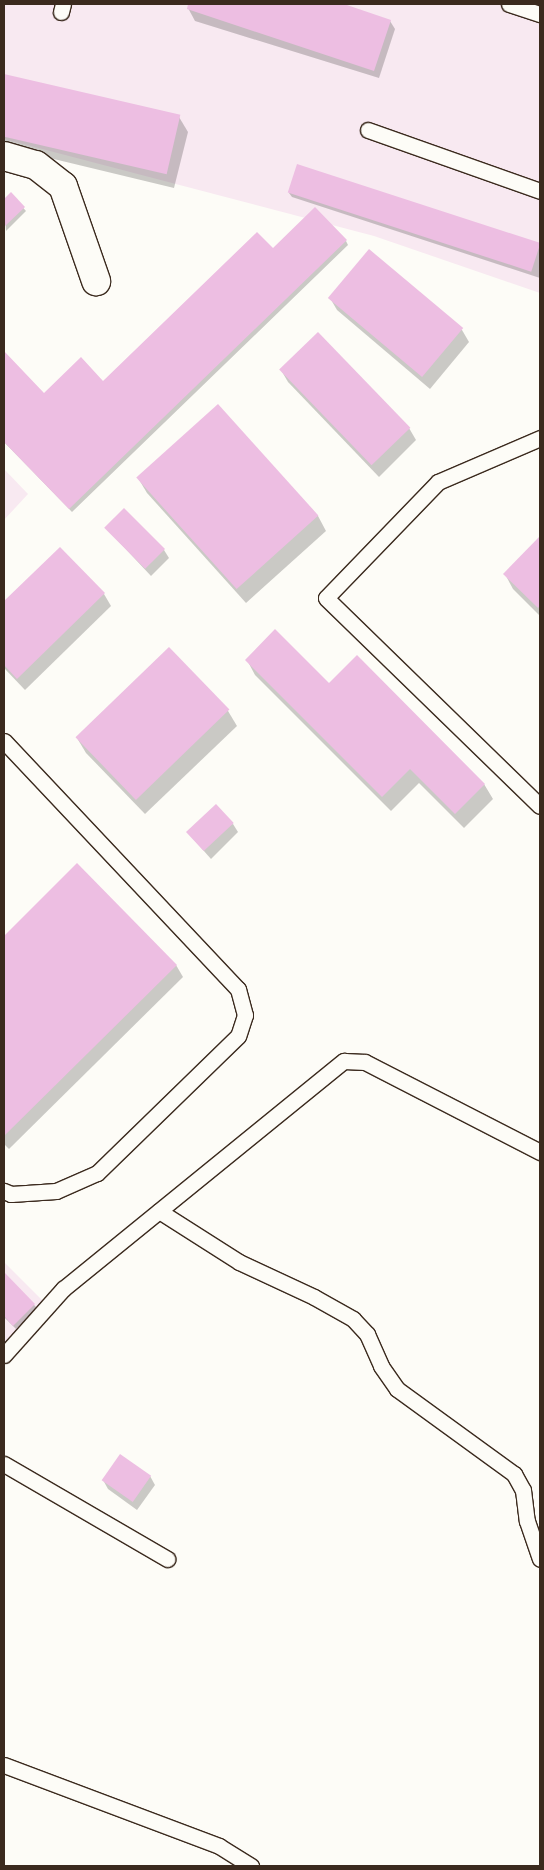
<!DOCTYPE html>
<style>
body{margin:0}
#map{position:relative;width:544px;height:1870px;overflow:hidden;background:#fdfcf7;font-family:Pangolin,sans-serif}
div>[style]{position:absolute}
.built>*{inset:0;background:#f8e9f1}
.shadow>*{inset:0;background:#0003}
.building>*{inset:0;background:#edbee2;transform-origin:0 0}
.roads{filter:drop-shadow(1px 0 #3b2a1e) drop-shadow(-1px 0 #3b2a1e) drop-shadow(0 1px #3b2a1e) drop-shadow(0 -1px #3b2a1e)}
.service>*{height:15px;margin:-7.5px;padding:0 7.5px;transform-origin:7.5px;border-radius:7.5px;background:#fdfcf7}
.minor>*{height:28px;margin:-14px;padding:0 14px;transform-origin:14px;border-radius:14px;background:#fdfcf7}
span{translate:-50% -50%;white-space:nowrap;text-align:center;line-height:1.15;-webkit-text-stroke:4px #fdfcf7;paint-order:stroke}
.frame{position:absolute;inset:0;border:5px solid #3b2a1e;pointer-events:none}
</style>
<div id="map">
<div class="built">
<i style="clip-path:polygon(4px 4px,540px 4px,540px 293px,374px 236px,4px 139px)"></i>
<i style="clip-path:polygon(4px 469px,28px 494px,4px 520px)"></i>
<i style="clip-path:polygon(4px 1262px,45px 1303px,4px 1351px)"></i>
</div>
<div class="shadow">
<i style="clip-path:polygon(190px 4px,340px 4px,390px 21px,395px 29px,379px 78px,195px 21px,188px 8px)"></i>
<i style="clip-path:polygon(4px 75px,179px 117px,188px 132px,174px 188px,4px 147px)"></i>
<i style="clip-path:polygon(298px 166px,540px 245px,540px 278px,292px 197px,289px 193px)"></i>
<i style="clip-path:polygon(11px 194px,26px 211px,6px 231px,4px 200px)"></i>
<i style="clip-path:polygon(346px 241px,348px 245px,72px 512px,4px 442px,4px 353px,44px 394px,103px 383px,273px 250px)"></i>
<i style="clip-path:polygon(330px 298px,462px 330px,469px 342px,430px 389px,337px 310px)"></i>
<i style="clip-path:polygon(281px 370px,409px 428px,416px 440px,379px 477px,288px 382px)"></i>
<i style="clip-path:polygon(218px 406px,318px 516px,326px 531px,246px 603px,147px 493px,138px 478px)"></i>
<i style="clip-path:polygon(106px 528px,164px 550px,169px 558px,151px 576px)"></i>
<i style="clip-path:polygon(540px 538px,540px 616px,513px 589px,505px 574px)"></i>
<i style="clip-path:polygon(60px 548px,104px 594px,111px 606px,25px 690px,4px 668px,4px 603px)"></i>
<i style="clip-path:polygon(169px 649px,228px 711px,237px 726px,145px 814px,86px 753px,77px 738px)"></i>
<i style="clip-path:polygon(247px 660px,329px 685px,484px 784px,493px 799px,464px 828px,419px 783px,391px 811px,255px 675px)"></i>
<i style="clip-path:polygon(233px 824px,238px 832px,211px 859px,188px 833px)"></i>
<i style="clip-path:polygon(77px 865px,176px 965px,183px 977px,9px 1149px,4px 1144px,4px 937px)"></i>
<i style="clip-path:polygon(4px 1274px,37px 1308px,16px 1329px,4px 1317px)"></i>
<i style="clip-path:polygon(150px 1476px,155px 1485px,137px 1510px,108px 1489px,103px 1480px)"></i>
</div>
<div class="building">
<i style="clip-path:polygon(188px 4px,344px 4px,391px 20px,374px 71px,187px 9px)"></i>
<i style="left:4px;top:74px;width:181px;height:61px;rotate:13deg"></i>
<i style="left:297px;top:164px;width:256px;height:30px;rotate:18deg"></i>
<i style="clip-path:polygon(11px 192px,25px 207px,4px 227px,4px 199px)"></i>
<i style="clip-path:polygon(315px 207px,347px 240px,69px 509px,4px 442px,4px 351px,44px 393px,81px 357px,103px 381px,257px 232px,273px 248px)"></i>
<i style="left:369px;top:249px;width:123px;height:64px;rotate:40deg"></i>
<i style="left:318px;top:332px;width:133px;height:54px;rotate:46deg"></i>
<i style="left:218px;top:404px;width:150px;height:110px;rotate:48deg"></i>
<i style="left:124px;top:508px;width:58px;height:28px;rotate:45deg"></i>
<i style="clip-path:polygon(540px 536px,540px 605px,538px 608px,503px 574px)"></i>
<i style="clip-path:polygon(60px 547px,105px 593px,17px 679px,4px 665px,4px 601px)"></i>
<i style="clip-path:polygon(275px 629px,329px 683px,357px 655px,485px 784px,455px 814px,410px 769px,382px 797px,245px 660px)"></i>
<i style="left:169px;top:647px;width:87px;height:130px;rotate:46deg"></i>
<i style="left:216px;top:804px;width:26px;height:41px;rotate:47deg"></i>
<i style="clip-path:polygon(77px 863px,177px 965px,4px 1136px,4px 936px)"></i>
<i style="clip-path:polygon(4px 1272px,35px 1304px,13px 1326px,4px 1316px)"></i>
<i style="left:120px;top:1454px;width:38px;height:32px;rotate:35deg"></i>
</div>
<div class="roads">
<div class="service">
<i style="left:509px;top:4px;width:33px;rotate:18deg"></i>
<i style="left:61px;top:12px;width:8px;rotate:-76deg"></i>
<i style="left:368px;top:130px;width:182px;rotate:19.5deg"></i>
<i style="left:540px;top:438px;width:111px;rotate:156.7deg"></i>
<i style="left:438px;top:482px;width:161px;rotate:134deg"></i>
<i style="left:326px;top:598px;width:298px;rotate:44.2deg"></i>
<i style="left:4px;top:741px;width:341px;rotate:46.7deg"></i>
<i style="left:238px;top:989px;width:27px;rotate:75deg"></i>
<i style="left:245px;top:1015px;width:22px;rotate:108deg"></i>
<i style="left:238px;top:1036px;width:197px;rotate:135.8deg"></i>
<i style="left:97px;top:1173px;width:45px;rotate:156.3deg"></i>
<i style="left:56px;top:1191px;width:45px;rotate:176.2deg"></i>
<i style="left:11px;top:1194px;width:8px;rotate:-157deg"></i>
<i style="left:159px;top:1211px;width:95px;rotate:32.5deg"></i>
<i style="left:239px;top:1262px;width:83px;rotate:25deg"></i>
<i style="left:314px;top:1297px;width:45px;rotate:29.4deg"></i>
<i style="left:353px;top:1319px;width:21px;rotate:47deg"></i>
<i style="left:367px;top:1334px;width:35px;rotate:66deg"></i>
<i style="left:381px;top:1366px;width:28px;rotate:55deg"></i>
<i style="left:397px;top:1389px;width:145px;rotate:36deg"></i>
<i style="left:514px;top:1474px;width:18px;rotate:61deg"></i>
<i style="left:523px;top:1490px;width:31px;rotate:83deg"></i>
<i style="left:527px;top:1521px;width:40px;rotate:71.1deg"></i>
<i style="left:4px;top:1355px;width:89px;rotate:-48.2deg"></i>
<i style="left:63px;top:1289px;width:362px;rotate:-39.1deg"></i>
<i style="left:344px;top:1061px;width:21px;rotate:3deg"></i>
<i style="left:365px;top:1062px;width:197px;rotate:27.2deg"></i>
<i style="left:4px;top:1464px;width:189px;rotate:30.2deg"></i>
<i style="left:4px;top:1765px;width:230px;rotate:20.6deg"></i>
<i style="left:219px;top:1846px;width:38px;rotate:32deg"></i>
</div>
<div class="minor">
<i style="left:4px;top:156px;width:33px;rotate:16deg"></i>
<i style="left:36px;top:165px;width:34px;rotate:38deg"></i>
<i style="left:63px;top:186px;width:101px;rotate:70.8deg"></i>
</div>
</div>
<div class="frame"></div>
</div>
